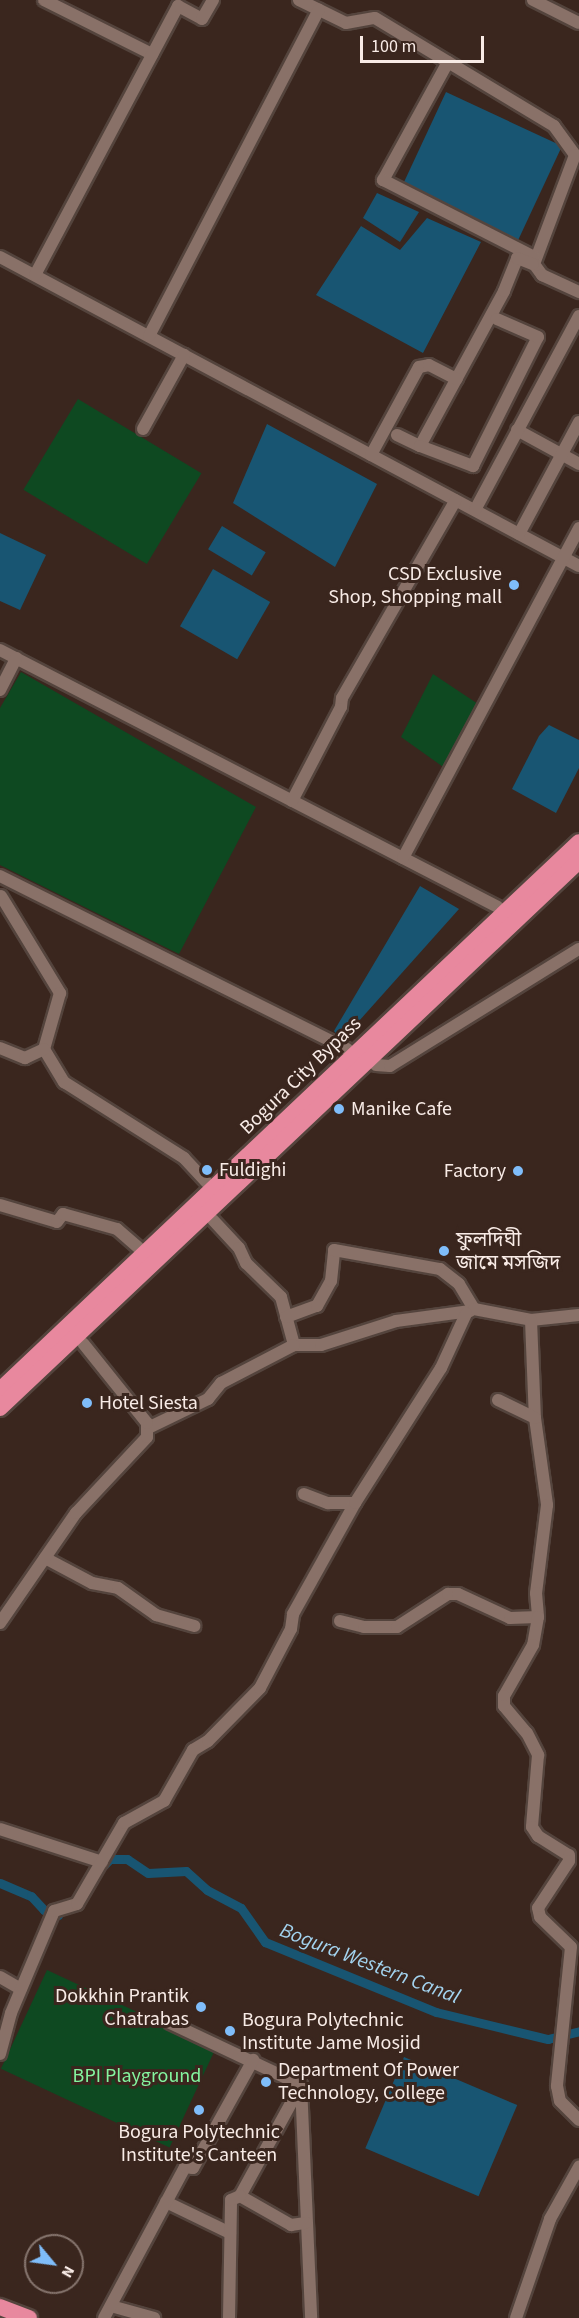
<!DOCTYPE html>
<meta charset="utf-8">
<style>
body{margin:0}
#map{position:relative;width:579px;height:2318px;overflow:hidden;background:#3a261e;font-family:"Source Sans 3","Noto Sans Bengali",sans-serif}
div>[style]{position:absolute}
.green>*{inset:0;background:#0e4921;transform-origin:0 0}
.water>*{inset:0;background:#185572;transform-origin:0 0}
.canal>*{height:9px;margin:-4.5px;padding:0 4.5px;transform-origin:4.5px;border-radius:4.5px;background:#185572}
.roads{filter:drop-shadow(2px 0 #54443d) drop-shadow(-2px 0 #54443d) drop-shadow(0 2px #54443d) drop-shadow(0 -2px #54443d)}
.minor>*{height:12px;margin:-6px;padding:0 6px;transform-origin:6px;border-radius:6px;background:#897168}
.highway>*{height:16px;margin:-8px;padding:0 8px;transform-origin:8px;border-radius:8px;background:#e8889e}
.dots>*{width:16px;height:16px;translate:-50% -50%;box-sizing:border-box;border:3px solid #3a261e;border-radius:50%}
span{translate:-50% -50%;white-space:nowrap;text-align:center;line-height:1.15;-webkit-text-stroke:6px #3a261e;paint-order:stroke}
.poi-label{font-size:20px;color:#f8ebe6}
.right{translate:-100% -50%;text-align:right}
.left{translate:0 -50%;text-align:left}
.street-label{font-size:20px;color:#f8ebe6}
.park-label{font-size:20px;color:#84f59f}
.water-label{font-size:21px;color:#a3d3ef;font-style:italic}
.north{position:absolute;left:24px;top:2234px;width:60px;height:60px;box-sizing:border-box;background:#3a261e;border:2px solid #86756e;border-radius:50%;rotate:119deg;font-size:16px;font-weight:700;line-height:24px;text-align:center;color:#f8ebe6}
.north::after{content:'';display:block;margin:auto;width:21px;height:27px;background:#7fbdfa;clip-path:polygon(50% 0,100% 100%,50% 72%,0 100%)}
.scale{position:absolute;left:360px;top:36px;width:124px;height:27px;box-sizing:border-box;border:3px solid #f8ebe6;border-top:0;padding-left:8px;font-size:18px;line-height:21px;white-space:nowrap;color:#f8ebe6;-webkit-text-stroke:4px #3a261e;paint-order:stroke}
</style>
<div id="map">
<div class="green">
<i style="left:78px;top:399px;width:144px;height:106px;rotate:31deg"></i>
<i style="clip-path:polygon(21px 672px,256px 807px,179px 954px,0 865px,0 708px)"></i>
<i style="clip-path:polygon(433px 674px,481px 706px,446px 769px,401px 737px)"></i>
<i style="left:47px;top:1970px;width:186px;height:109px;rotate:25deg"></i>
</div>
<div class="water">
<i style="left:446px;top:92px;width:128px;height:107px;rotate:25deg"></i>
<i style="clip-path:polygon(377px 193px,419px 212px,400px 242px,363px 218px)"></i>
<i style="clip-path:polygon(427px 218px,481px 242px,423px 353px,316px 295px,361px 226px,400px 250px)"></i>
<i style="clip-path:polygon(267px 424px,377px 484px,335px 567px,233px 503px)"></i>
<i style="left:222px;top:526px;width:51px;height:27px;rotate:31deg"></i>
<i style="clip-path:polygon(0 533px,46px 555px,20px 610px,0 601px)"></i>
<i style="left:213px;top:569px;width:66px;height:66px;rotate:30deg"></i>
<i style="clip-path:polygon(549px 725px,579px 740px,579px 768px,556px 813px,512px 789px,539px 736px)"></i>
<i style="clip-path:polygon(420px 886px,459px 909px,342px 1040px,334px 1031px)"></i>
<i style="left:404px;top:2057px;width:123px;height:99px;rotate:23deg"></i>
</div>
<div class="canal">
<i style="left:103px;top:1866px;width:10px;rotate:-45deg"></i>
<i style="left:110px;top:1859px;width:17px"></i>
<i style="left:127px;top:1859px;width:25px;rotate:34deg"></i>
<i style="left:148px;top:1873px;width:38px;rotate:-3deg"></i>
<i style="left:186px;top:1871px;width:28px;rotate:42deg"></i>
<i style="left:207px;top:1890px;width:38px;rotate:28deg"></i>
<i style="left:241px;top:1908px;width:42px;rotate:54.8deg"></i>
<i style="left:265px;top:1942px;width:185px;rotate:22.3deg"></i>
<i style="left:436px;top:2012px;width:115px;rotate:13.6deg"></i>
<i style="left:548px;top:2039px;width:32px;rotate:-14deg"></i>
<i style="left:0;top:1883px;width:34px;rotate:23deg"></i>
<i style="left:31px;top:1896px;width:19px;rotate:47deg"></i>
<i style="left:44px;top:1910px;width:15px;rotate:20deg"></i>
</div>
<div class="roads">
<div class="minor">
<i style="left:44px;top:0;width:121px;rotate:26.6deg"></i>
<i style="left:299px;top:0;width:52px;rotate:26.1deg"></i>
<i style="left:346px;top:23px;width:29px;rotate:-10deg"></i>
<i style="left:375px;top:18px;width:209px;rotate:31.1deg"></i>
<i style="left:554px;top:126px;width:36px;rotate:54deg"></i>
<i style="left:575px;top:155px;width:116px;rotate:110.6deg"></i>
<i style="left:534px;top:264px;width:14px;rotate:54deg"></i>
<i style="left:542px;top:275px;width:41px;rotate:24.7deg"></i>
<i style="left:533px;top:0;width:51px;rotate:26.6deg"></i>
<i style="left:448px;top:62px;width:135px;rotate:118.8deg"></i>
<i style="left:383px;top:180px;width:169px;rotate:27deg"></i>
<i style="left:0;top:257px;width:656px;rotate:28.09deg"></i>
<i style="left:35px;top:275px;width:305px;rotate:-62deg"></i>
<i style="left:178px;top:6px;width:27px;rotate:28deg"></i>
<i style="left:202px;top:19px;width:22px;rotate:-60deg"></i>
<i style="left:149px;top:336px;width:368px;rotate:-62.5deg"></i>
<i style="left:143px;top:429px;width:85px;rotate:-61deg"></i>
<i style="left:517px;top:430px;width:71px;rotate:28.7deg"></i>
<i style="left:397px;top:435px;width:25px;rotate:26deg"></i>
<i style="left:420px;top:446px;width:176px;rotate:-61.5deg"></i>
<i style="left:504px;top:291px;width:35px;rotate:-68deg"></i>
<i style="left:517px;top:258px;width:17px;rotate:21deg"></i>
<i style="left:420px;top:446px;width:57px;rotate:20.7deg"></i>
<i style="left:473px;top:466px;width:144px;rotate:-63.3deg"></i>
<i style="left:538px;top:337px;width:45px;rotate:-156.3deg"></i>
<i style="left:371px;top:455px;width:100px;rotate:-61.4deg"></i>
<i style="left:419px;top:367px;width:10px;rotate:-11deg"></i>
<i style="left:429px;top:365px;width:31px;rotate:27deg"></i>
<i style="left:475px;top:510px;width:220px;rotate:-61.8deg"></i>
<i style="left:519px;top:534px;width:127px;rotate:-61.8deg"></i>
<i style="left:0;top:650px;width:560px;rotate:27.3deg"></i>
<i style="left:0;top:690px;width:36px;rotate:-63deg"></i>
<i style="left:292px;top:801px;width:106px;rotate:-62.5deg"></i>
<i style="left:341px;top:707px;width:9px;rotate:-84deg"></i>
<i style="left:342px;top:698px;width:228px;rotate:-60.1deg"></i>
<i style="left:403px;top:858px;width:374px;rotate:-61.9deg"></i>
<i style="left:0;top:876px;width:388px;rotate:26.5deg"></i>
<i style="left:1px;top:896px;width:114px;rotate:58.7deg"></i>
<i style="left:60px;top:993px;width:58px;rotate:105.9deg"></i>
<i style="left:44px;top:1049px;width:39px;rotate:59deg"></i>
<i style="left:64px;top:1082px;width:142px;rotate:32.3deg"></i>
<i style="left:184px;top:1158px;width:33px;rotate:47deg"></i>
<i style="left:0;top:1048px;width:27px;rotate:22deg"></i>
<i style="left:25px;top:1058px;width:21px;rotate:-25deg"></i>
<i style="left:376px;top:1065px;width:14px;rotate:4deg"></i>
<i style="left:390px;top:1066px;width:222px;rotate:-31.8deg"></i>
<i style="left:0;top:1205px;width:59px;rotate:16.6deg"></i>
<i style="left:57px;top:1222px;width:10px;rotate:-53deg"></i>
<i style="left:63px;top:1214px;width:56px;rotate:15.5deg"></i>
<i style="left:117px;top:1229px;width:28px;rotate:41deg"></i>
<i style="left:213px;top:1220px;width:38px;rotate:47deg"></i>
<i style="left:239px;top:1248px;width:17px;rotate:65deg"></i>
<i style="left:246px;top:1263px;width:49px;rotate:44.2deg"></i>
<i style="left:281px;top:1297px;width:50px;rotate:74.8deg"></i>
<i style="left:294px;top:1345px;width:27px"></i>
<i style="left:321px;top:1345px;width:79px;rotate:-17.7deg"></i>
<i style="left:396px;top:1321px;width:75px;rotate:-7.7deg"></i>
<i style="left:286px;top:1317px;width:33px;rotate:-20deg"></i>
<i style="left:317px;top:1306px;width:29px;rotate:-61deg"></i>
<i style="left:331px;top:1281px;width:31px;rotate:-84deg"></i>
<i style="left:334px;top:1250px;width:108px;rotate:10.2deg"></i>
<i style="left:440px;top:1269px;width:24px;rotate:38deg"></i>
<i style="left:459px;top:1284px;width:29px;rotate:59deg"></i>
<i style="left:474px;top:1309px;width:58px;rotate:10.9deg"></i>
<i style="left:531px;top:1320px;width:48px;rotate:-5.9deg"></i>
<i style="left:531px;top:1320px;width:98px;rotate:87.7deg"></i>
<i style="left:535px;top:1418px;width:88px;rotate:82.1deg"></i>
<i style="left:547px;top:1505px;width:89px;rotate:97.1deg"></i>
<i style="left:536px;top:1593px;width:24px;rotate:85deg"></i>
<i style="left:498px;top:1400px;width:41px;rotate:25.9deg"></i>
<i style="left:148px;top:1428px;width:67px;rotate:-25.8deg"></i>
<i style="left:208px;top:1399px;width:21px;rotate:-51deg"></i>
<i style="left:221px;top:1383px;width:82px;rotate:-27.5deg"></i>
<i style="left:304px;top:1494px;width:26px;rotate:21deg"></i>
<i style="left:328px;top:1503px;width:27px"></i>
<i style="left:45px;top:1558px;width:53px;rotate:28deg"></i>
<i style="left:92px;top:1583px;width:26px;rotate:11deg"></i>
<i style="left:118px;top:1588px;width:47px;rotate:35.4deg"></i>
<i style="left:156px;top:1615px;width:40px;rotate:16deg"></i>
<i style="left:340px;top:1621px;width:25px;rotate:14deg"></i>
<i style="left:364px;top:1627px;width:33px"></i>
<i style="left:397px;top:1627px;width:61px;rotate:-32.9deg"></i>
<i style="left:448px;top:1594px;width:10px"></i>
<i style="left:458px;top:1594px;width:57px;rotate:24.8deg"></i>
<i style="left:510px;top:1618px;width:28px;rotate:-2deg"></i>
<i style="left:538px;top:1617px;width:28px;rotate:100deg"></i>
<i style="left:533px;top:1645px;width:59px;rotate:119.6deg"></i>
<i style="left:504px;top:1696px;width:10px;rotate:90deg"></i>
<i style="left:504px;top:1706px;width:35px;rotate:50deg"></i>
<i style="left:527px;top:1733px;width:25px;rotate:63deg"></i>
<i style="left:538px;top:1755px;width:72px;rotate:94.8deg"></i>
<i style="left:532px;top:1827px;width:11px;rotate:56deg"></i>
<i style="left:538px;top:1836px;width:36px;rotate:32deg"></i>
<i style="left:569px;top:1855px;width:6px;rotate:90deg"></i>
<i style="left:569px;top:1861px;width:56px;rotate:123.4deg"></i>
<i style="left:538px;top:1908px;width:9px;rotate:77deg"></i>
<i style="left:540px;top:1917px;width:43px;rotate:44.1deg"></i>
<i style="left:571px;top:1947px;width:140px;rotate:95.8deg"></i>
<i style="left:557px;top:2086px;width:15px;rotate:79deg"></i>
<i style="left:560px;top:2101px;width:27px;rotate:45deg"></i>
<i style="left:0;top:1623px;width:134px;rotate:-55.4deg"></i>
<i style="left:76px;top:1513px;width:104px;rotate:-46.9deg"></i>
<i style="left:147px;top:1437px;width:14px;rotate:-90deg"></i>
<i style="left:147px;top:1423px;width:102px;rotate:-128.7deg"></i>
<i style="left:0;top:1829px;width:107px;rotate:17.9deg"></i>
<i style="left:0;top:1977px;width:24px;rotate:30deg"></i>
<i style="left:170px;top:2023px;width:145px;rotate:25.3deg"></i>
<i style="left:301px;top:2085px;width:233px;rotate:87.5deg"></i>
<i style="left:0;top:2054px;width:42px;rotate:-75deg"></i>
<i style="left:11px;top:2013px;width:111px;rotate:-67.1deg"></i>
<i style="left:54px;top:1911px;width:24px;rotate:-17deg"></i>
<i style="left:77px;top:1904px;width:94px;rotate:-59.9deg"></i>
<i style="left:124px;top:1823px;width:46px;rotate:-28.8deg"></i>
<i style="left:164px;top:1801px;width:59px;rotate:-60.4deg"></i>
<i style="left:193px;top:1750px;width:17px;rotate:-31deg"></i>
<i style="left:208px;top:1741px;width:74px;rotate:-45.5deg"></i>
<i style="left:260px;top:1688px;width:67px;rotate:-62.3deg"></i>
<i style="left:291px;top:1629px;width:15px;rotate:-82deg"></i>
<i style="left:293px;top:1614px;width:127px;rotate:-60.8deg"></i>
<i style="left:355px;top:1503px;width:160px;rotate:-57.5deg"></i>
<i style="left:441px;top:1368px;width:60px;rotate:-65.2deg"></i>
<i style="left:301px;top:2085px;width:127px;rotate:118.8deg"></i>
<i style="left:240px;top:2196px;width:59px;rotate:29.6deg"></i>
<i style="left:291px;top:2225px;width:15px;rotate:-8deg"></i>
<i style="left:166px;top:2202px;width:71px;rotate:25.8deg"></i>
<i style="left:111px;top:2306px;width:45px;rotate:15.6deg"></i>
<i style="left:104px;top:2318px;width:171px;rotate:-61.8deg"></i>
<i style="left:185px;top:2167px;width:8px;rotate:7deg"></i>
<i style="left:193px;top:2168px;width:124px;rotate:-60.9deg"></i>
<i style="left:229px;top:2318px;width:118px;rotate:-89deg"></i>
<i style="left:231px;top:2200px;width:10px;rotate:-24deg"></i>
<i style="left:516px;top:2318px;width:105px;rotate:-71deg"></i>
<i style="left:550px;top:2219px;width:60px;rotate:-60.9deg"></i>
</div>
<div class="highway">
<i style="left:0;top:1390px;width:797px;rotate:-43.42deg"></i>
<i style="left:0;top:1408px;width:797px;rotate:-43.37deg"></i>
<i style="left:0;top:2307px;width:31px;rotate:21deg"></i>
</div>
</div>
<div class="dots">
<i style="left:514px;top:585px;background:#7fbdfa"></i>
<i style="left:339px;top:1109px;background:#7fbdfa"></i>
<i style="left:207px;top:1170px;background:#7fbdfa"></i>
<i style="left:518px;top:1171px;background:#7fbdfa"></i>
<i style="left:444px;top:1251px;background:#7fbdfa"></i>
<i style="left:87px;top:1403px;background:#7fbdfa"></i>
<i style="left:201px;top:2007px;background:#7fbdfa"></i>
<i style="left:230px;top:2031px;background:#7fbdfa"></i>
<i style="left:266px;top:2082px;background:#7fbdfa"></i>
<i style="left:199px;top:2110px;background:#7fbdfa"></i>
</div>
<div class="poi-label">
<span class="right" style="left:502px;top:586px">CSD Exclusive<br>Shop, Shopping mall</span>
<span class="left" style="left:351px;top:1109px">Manike Cafe</span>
<span class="left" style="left:219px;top:1170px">Fuldighi</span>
<span class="right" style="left:506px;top:1171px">Factory</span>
<span class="left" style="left:456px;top:1252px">ফুলদিঘী<br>জামে মসজিদ</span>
<span class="left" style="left:99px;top:1403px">Hotel Siesta</span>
<span class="right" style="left:189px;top:2008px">Dokkhin Prantik<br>Chatrabas</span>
<span class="left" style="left:242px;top:2032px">Bogura Polytechnic<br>Institute Jame Mosjid</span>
<span class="left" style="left:278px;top:2082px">Department Of Power<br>Technology, College</span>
<span style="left:199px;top:2144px">Bogura Polytechnic<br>Institute's Canteen</span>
</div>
<div class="street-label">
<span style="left:301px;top:1076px;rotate:-44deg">Bogura City Bypass</span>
</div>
<div class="park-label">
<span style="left:137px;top:2076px">BPI Playground</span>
</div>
<div class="water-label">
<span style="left:370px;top:1963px;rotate:21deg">Bogura Western Canal</span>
</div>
<div class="north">N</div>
<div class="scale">100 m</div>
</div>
